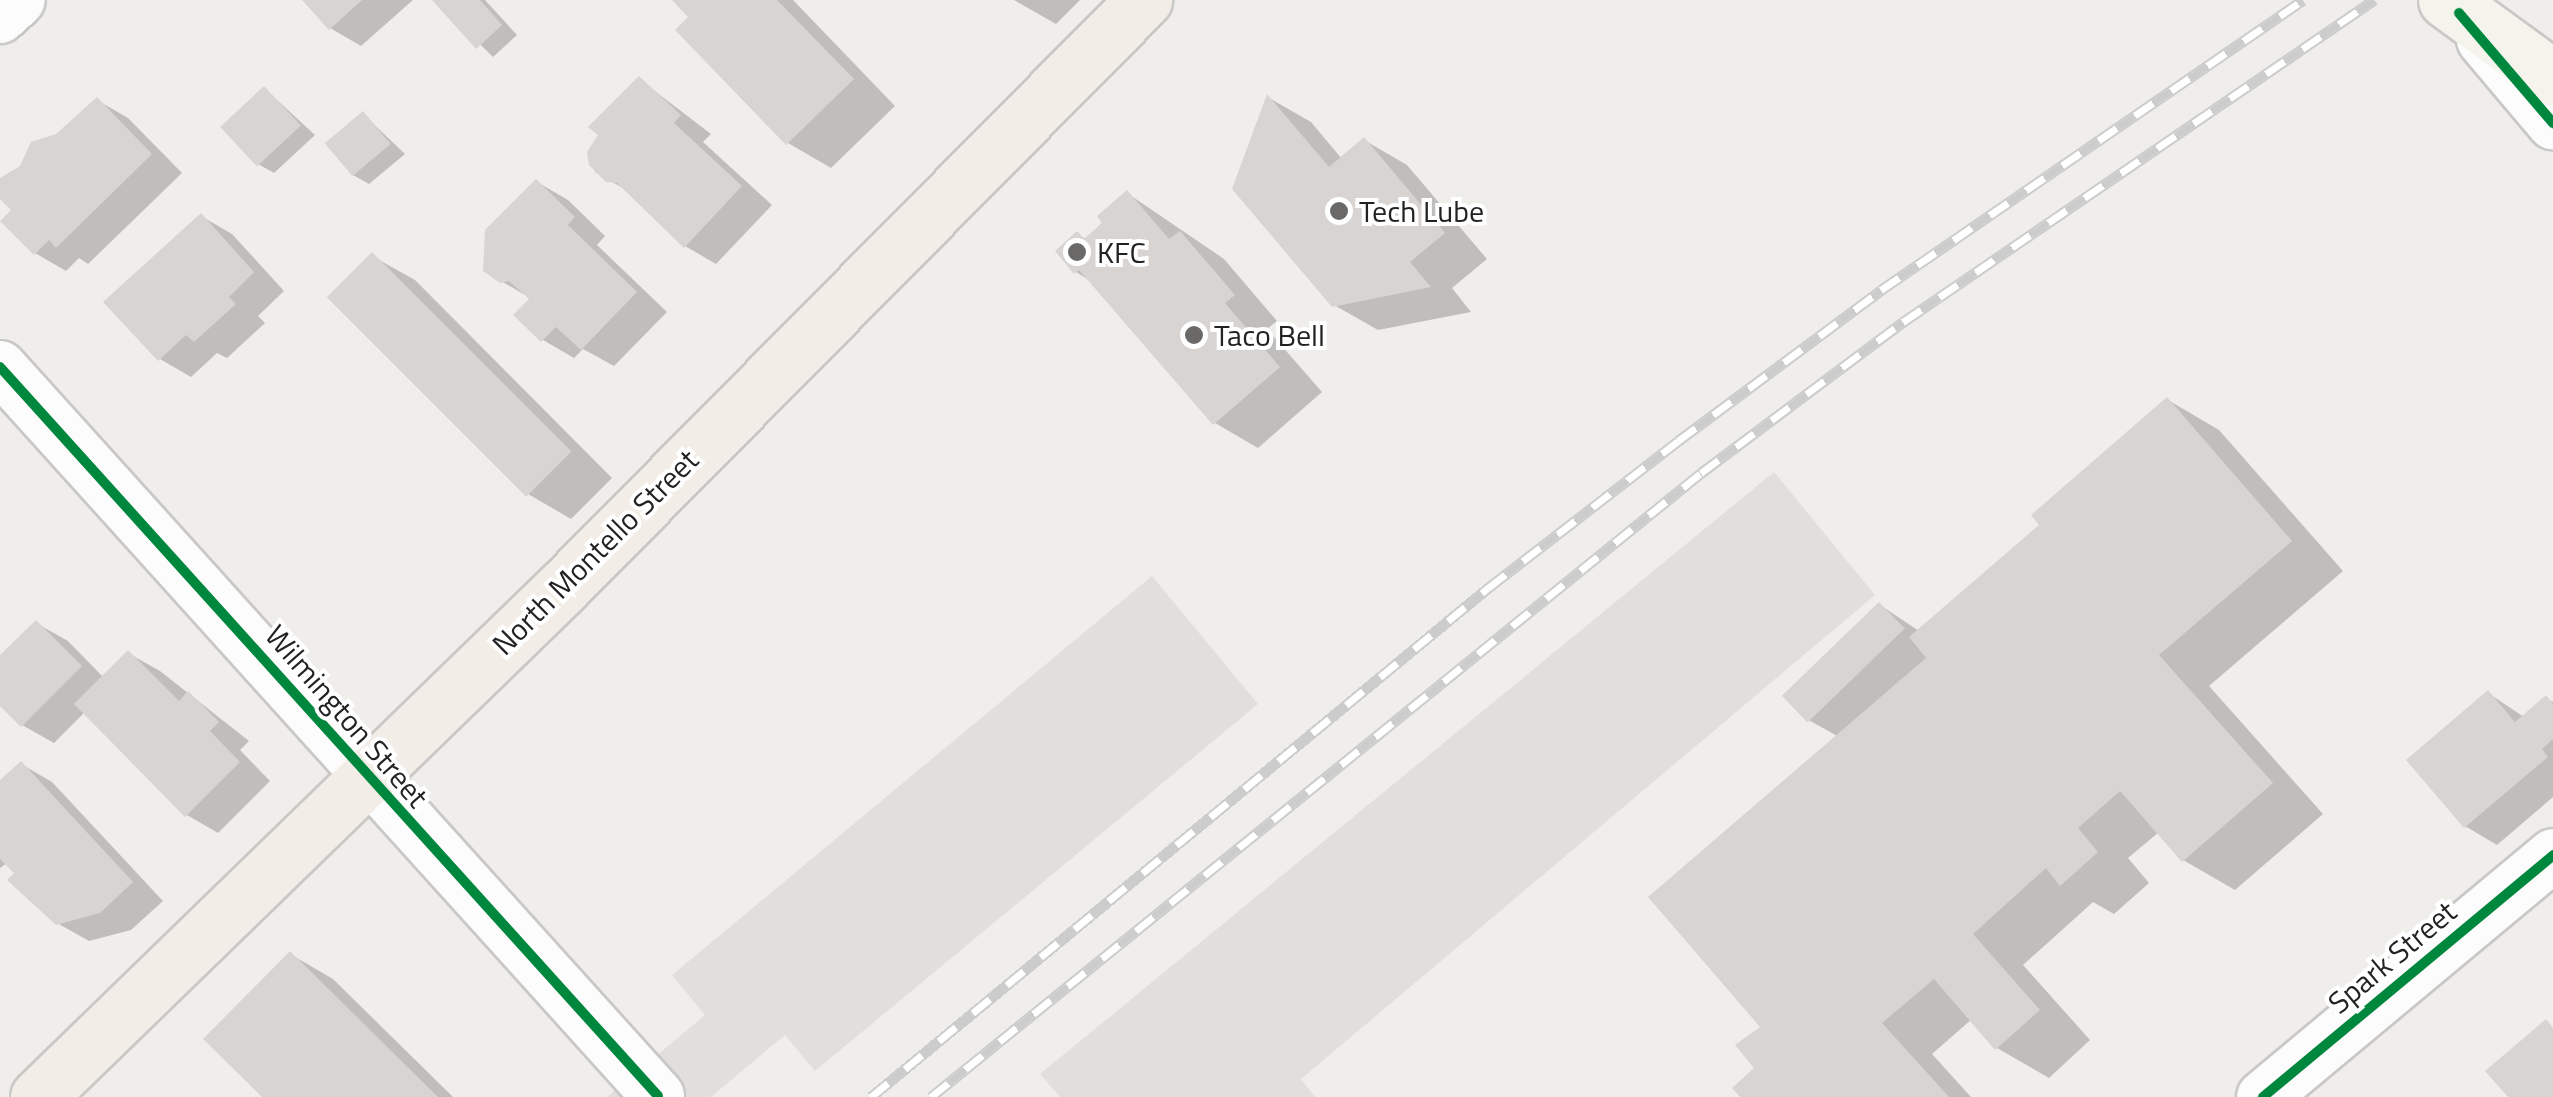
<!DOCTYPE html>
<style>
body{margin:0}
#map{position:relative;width:2553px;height:1097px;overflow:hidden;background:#f0eeeb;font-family:"Titillium Web",sans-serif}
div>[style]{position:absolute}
.parking>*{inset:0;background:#e0dfde}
.shadow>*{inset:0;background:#0003}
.building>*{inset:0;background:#d7d4d2;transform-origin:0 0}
.roads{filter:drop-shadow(2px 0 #c9c8c7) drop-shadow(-2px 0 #c9c8c7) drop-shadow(0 2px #c9c8c7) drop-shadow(0 -2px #c9c8c7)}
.minor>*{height:52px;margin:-26px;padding:0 26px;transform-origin:26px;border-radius:26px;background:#fdfcfc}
.secondary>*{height:55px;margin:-27.5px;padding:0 27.5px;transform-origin:27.5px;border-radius:27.5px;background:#f4f4ed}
.primary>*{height:55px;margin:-27.5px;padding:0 27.5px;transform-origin:27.5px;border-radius:27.5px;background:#f3ede7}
.rail>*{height:11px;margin-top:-5.5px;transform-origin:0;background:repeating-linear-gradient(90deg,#fff 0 22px,#ccc 0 44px);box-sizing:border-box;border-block:2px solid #ccc}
.cycleway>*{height:10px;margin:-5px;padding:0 5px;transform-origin:5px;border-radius:5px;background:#00873e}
.dots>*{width:28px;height:28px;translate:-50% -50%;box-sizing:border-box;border:5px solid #fff;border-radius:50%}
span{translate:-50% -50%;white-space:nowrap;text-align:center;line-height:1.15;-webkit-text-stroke:8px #fff;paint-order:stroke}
.poi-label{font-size:30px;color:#222}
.left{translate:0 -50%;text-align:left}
.street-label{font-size:30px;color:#222}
</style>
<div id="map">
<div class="parking">
<i style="clip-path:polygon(1774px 472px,1875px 595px,1301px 1079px,1315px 1097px,1060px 1097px,1040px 1074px)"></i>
<i style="clip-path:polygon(1152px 576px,1258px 704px,815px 1071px,785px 1035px,711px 1097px,607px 1097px,705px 1015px,672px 975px)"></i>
</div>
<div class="shadow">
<i style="clip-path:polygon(305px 0,413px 0,361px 46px,330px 28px)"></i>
<i style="clip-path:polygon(435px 0,485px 0,517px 35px,493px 57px)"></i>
<i style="clip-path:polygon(675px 0,793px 0,895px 106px,831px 168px,788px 143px)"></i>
<i style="clip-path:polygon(1014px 0,1080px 0,1056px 24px)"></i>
<i style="clip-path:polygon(639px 79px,711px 134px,703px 142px,772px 205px,716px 264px,685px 246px,628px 191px,595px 172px,590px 153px)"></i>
<i style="clip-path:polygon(265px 89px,315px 135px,274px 173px,258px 164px)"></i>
<i style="clip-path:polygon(1269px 98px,1311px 122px,1342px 159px,1364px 140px,1407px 165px,1487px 259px,1452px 288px,1471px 312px,1378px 330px,1334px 305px)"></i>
<i style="clip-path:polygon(97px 100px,128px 118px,182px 173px,88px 264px,79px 258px,66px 271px,35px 253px,14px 210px,58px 136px)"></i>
<i style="clip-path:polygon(363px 114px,405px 154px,369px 184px,353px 175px)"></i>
<i style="clip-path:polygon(537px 182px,568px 200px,605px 236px,597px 245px,667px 312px,614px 366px,583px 349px,574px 358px,543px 340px,532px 299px,501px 281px)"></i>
<i style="clip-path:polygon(1127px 193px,1224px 259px,1277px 321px,1267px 329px,1322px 392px,1258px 448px,1215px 423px,1094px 283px,1076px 272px,1078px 234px,1087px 240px)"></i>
<i style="clip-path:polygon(201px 216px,232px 234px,284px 291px,258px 316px,265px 323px,227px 358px,217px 353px,191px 377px,160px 359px)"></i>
<i style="clip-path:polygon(372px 256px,415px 280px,612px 478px,571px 519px,528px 494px,330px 297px)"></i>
<i style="clip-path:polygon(2168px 400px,2219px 430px,2343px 571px,2209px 686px,2323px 814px,2235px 890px,2183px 860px,2159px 832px,2128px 858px,2149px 883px,2114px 914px,2093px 902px,2023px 965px,2090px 1040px,2049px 1078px,1997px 1048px,1972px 1019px,1932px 1054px,1971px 1097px,1743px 1097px,1758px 1068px,1839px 737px,1805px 718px,1880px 605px,1919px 631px,2043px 525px)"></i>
<i style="clip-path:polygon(36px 623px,68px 641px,104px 678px,128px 653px,160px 671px,249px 741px,240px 750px,270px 781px,218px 833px,187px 815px,85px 712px,54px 743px,22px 725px,0 702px,0 659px)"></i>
<i style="clip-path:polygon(2488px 693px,2524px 717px,2546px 698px,2553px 702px,2553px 797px,2497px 845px,2465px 826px)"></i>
<i style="clip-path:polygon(21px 764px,52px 782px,163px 901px,131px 930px,89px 941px,57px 923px,7px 863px,0 868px,0 783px)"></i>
<i style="clip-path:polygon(290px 954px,333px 979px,453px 1097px,265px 1097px)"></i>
</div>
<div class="building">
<i style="clip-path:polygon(302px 0,362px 0,329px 30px)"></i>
<i style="clip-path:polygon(432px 0,480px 0,502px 25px,476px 49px)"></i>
<i style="clip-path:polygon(672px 0,777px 0,854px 79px,786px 145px,675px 30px,688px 17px)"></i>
<i style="clip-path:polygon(639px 76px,681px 115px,674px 123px,742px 186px,684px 248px,617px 183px,606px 182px,589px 165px,587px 152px,598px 135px,588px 127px)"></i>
<i style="left:264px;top:86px;width:54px;height:60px;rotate:47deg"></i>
<i style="clip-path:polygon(1267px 94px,1329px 167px,1364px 137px,1445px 233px,1410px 262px,1431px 287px,1332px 307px,1232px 189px)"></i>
<i style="clip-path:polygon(97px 97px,152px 154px,56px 248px,49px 240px,34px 255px,0 221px,11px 210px,0 199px,0 178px,20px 166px,31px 142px,56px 134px)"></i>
<i style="left:363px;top:111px;width:43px;height:50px;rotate:50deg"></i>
<i style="clip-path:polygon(536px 179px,575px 217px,568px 225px,637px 292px,581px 350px,556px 327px,541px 342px,513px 315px,529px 299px,509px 281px,500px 283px,483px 271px,485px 230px)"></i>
<i style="clip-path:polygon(1127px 190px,1169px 239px,1180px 231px,1235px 295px,1225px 303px,1280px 367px,1213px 425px,1079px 270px,1074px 274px,1055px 251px,1077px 231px,1084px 239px,1102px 223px,1097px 216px)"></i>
<i style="clip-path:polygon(201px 213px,254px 272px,229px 297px,236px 304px,194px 342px,186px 335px,158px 361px,103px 302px)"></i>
<i style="left:372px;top:252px;width:282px;height:64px;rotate:45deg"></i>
<i style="clip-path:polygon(2167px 397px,2292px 541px,2159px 655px,2273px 783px,2182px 862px,2120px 791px,2078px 828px,2098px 852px,2060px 886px,2046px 868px,1973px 934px,2040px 1010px,1995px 1050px,1934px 979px,1882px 1023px,1949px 1097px,1740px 1097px,1732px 1088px,1754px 1068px,1735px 1045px,1760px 1027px,1648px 897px,1926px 658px,1909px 637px,2039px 525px,2031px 515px)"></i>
<i style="left:1879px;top:602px;width:37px;height:135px;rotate:46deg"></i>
<i style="clip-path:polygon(36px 620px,82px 666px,21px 727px,0 706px,0 655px)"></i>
<i style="clip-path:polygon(128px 650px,179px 701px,188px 691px,219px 722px,210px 731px,240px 762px,185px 817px,74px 704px)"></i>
<i style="clip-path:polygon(2488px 690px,2515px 722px,2546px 695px,2553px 704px,2553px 739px,2542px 749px,2548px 757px,2464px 828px,2406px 760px)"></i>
<i style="clip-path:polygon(21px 761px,133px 882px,100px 913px,56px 925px,7px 880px,14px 873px,0 859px,0 780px)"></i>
<i style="clip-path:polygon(290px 951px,438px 1097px,262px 1097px,203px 1039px)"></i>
<i style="clip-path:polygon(2546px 1019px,2553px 1028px,2553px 1097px,2508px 1097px,2485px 1071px)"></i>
</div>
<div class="roads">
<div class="minor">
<i style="left:0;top:17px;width:25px;rotate:-42deg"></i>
<i style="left:2483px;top:40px;width:109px;rotate:49.9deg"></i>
<i style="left:0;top:367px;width:982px;rotate:47.93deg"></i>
<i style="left:2263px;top:1097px;width:378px;rotate:-39.8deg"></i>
</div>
<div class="secondary">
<i style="left:2446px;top:0;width:132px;rotate:36.1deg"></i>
</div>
<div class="primary">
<i style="left:38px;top:1097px;width:736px;rotate:-44.17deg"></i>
<i style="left:566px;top:584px;width:822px;rotate:-45.3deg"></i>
</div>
</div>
<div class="rail">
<i style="left:871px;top:1097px;width:800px;rotate:-39.52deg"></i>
<i style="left:1488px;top:588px;width:240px;rotate:-37.7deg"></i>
<i style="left:1678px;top:441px;width:253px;rotate:-36.6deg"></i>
<i style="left:1881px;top:290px;width:512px;rotate:-34.5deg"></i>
<i style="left:931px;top:1097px;width:991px;rotate:-39.02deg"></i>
<i style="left:1701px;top:473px;width:252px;rotate:-36.8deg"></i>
<i style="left:1903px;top:322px;width:571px;rotate:-34.36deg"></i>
</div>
<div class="cycleway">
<i style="left:2459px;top:13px;width:145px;rotate:49.5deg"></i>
<i style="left:0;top:367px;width:982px;rotate:47.93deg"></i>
<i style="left:2263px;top:1097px;width:378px;rotate:-39.8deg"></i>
</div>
<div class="dots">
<i style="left:1339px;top:211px;background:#6a6968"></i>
<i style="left:1077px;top:252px;background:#6a6968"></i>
<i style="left:1194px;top:335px;background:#6a6968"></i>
</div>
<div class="poi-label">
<span class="left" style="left:1359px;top:211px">Tech Lube</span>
<span class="left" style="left:1097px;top:252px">KFC</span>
<span class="left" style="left:1214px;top:335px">Taco Bell</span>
</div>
<div class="street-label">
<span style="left:595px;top:552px;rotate:-45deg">North Montello Street</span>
<span style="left:347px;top:716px;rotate:49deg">Wilmington Street</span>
<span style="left:2392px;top:957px;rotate:-40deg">Spark Street</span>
</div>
</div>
